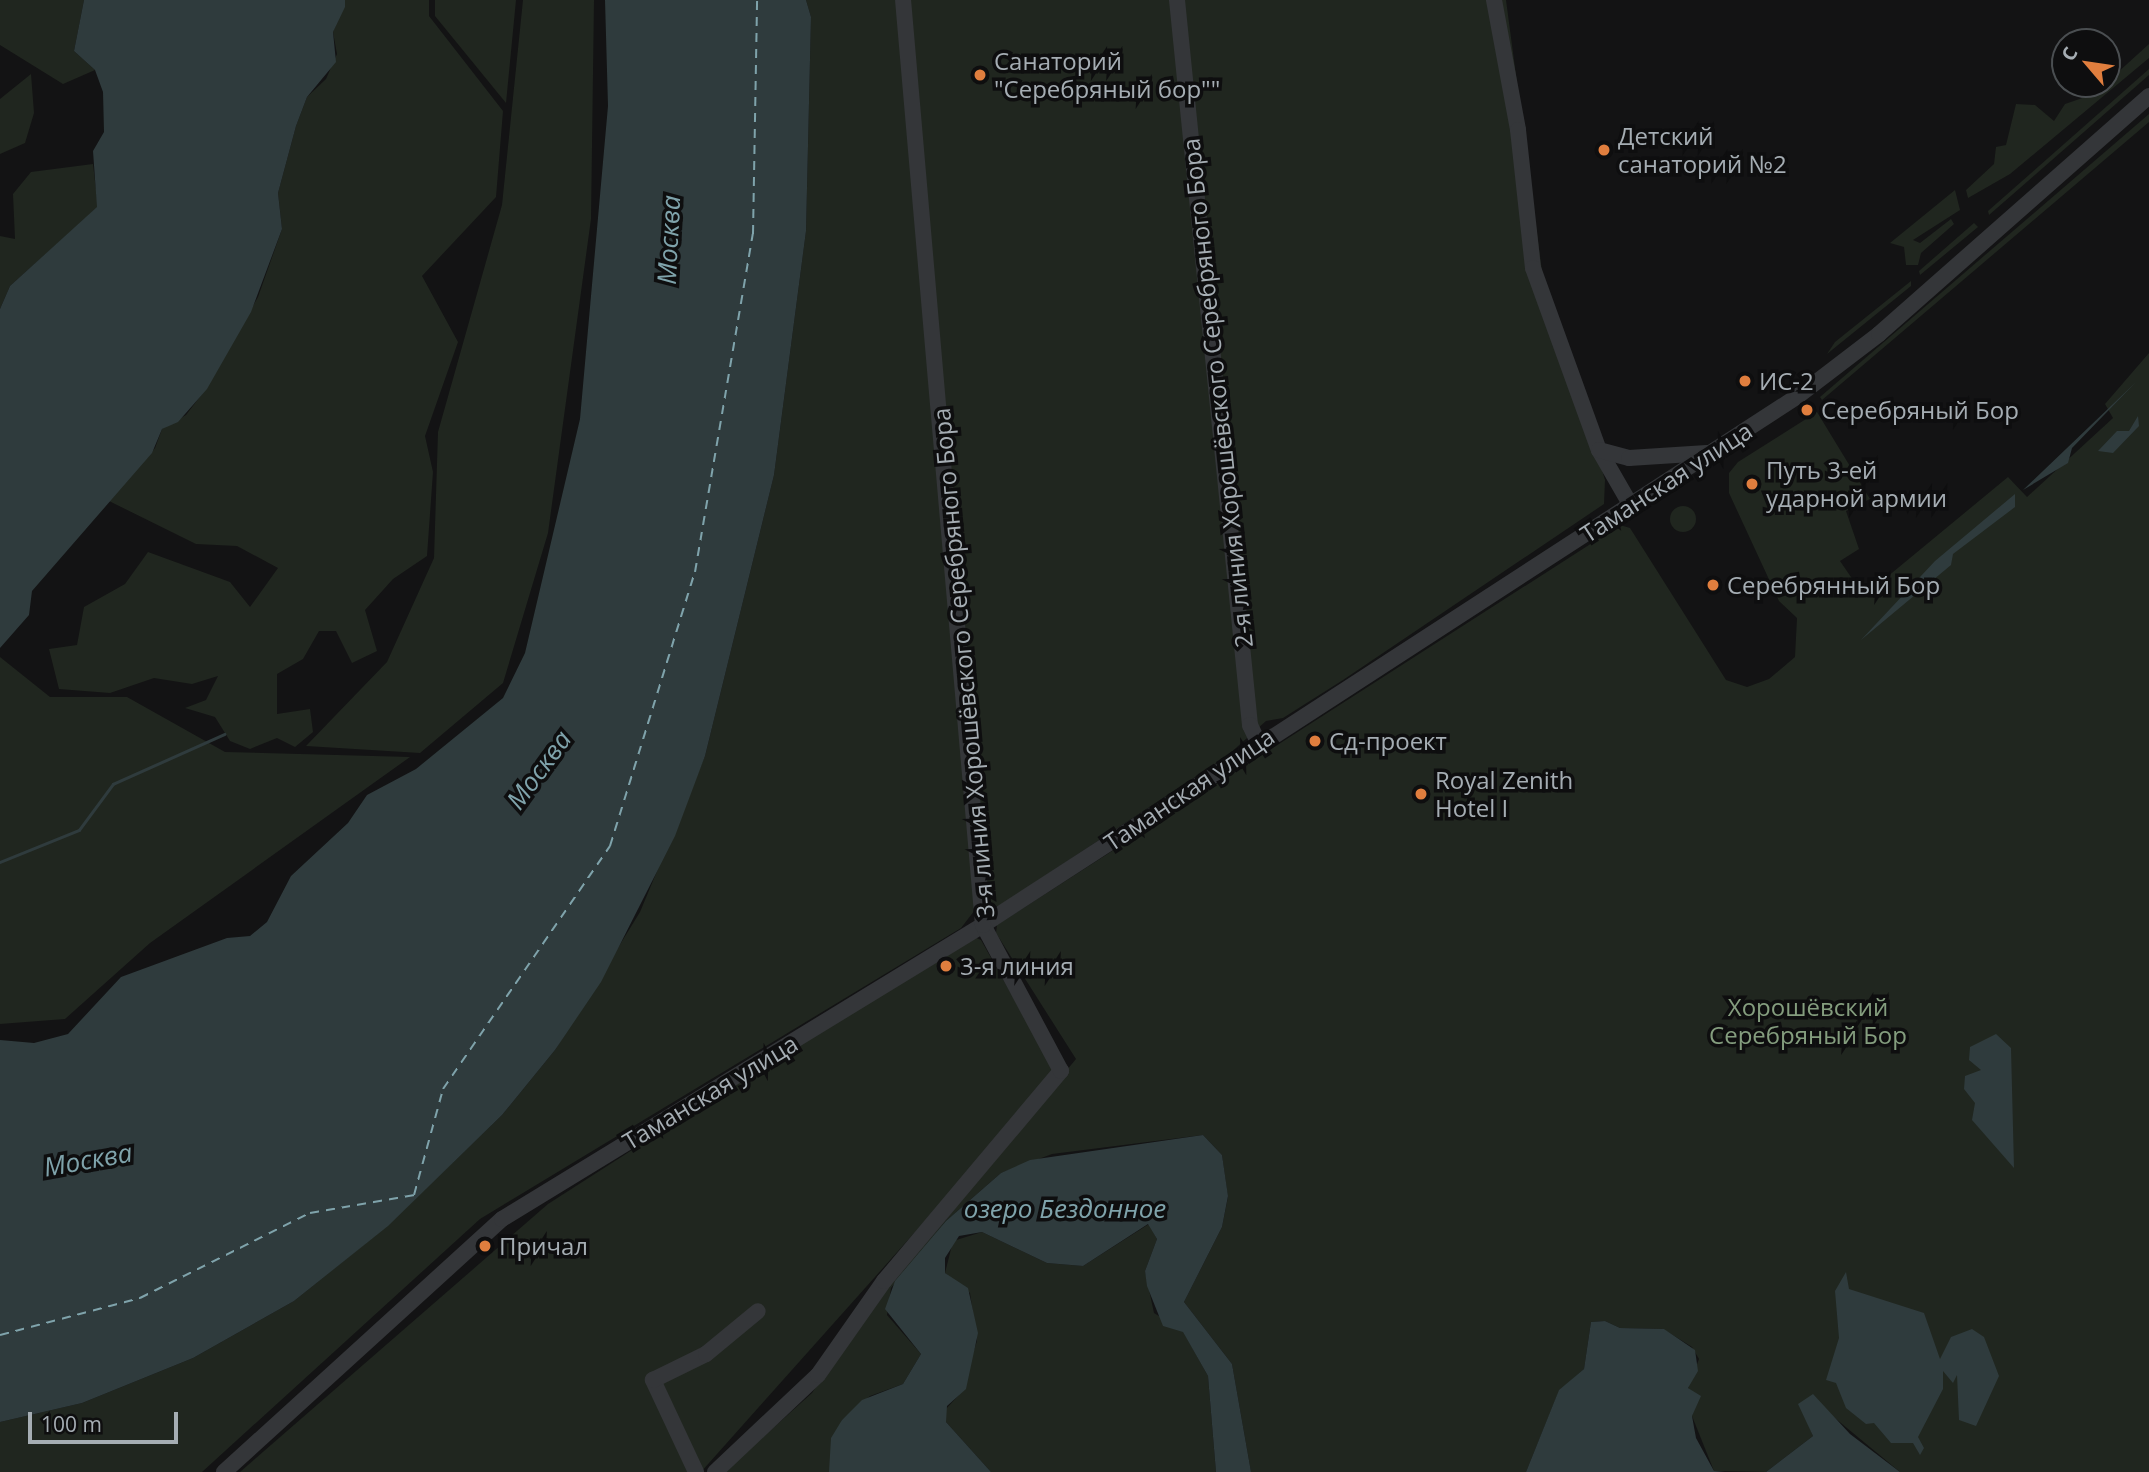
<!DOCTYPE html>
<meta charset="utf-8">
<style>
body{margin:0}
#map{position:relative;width:2149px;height:1472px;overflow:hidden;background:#131314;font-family:"Open Sans",sans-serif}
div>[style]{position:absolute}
.green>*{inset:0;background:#20261f}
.round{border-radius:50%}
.water>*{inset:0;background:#2f3b3d}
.stream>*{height:2.5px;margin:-1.25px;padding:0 1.25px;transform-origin:1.25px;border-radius:1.25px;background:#2f3b3d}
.ferry>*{height:2px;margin-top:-1px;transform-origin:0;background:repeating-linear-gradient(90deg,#7fa3ab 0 9px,transparent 0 16px)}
.minor>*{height:16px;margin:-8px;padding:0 8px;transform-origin:8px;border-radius:8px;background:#343639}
.dots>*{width:19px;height:19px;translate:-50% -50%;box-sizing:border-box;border:4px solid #0e0e0f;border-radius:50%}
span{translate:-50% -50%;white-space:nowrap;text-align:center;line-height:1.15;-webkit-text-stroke:7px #0e0e0f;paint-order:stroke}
.poi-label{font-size:24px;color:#a5adb3}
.left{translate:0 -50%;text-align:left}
.street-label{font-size:24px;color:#a5adb3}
.park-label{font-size:24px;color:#849d7e}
.water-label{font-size:26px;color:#7fa3ab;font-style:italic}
.north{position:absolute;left:2051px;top:28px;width:70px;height:70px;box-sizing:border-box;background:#0e0e0f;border:2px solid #4a4e51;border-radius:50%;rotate:299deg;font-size:19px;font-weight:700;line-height:28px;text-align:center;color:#a5adb3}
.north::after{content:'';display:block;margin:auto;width:24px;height:32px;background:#e07e3e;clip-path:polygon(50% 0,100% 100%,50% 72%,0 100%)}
.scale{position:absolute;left:28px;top:1412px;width:150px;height:32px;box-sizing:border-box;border:4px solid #a5adb3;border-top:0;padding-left:9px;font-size:21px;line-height:24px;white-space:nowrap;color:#a5adb3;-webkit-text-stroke:5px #0e0e0f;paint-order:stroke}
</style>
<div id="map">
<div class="green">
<i style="clip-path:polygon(0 0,84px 0,74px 51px,95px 70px,63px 84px,0 45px)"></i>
<i style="clip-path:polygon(345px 0,429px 0,429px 16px,503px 111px,496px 197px,422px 276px,458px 342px,425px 436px,433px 472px,427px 556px,393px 579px,365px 610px,377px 651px,352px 663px,336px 631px,319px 631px,303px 659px,277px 674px,277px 714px,310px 709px,313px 732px,295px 747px,277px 738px,250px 749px,230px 741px,215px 717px,185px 708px,206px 700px,218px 676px,192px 684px,154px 678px,110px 693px,59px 689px,49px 649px,77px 645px,84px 607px,125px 584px,148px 552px,230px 582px,250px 607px,278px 568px,237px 546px,196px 544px,109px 501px,155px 448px,162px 429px,186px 415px,202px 394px,258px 297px,282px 229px,278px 193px,296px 126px,307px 97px,326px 79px,337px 54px,333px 32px)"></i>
<i style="clip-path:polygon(435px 0,516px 0,506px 103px,435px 16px)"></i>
<i style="clip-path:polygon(523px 0,594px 0,591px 219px,548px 533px,503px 683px,420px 753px,306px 746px,387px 662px,434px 558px,438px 432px,502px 205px)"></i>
<i style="clip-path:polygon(806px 0,1506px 0,1542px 271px,1605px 480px,1604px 504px,1343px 680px,1283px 718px,1266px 721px,1227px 756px,999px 906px,978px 906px,961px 928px,480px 1219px,202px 1472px,0 1472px,0 1422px,82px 1403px,193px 1358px,294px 1301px,387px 1226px,502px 1115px,555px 1050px,640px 912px,705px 756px,774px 475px,806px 231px,811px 17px)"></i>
<i style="clip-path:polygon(2149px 44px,2149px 58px,2010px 174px,1968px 198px,1966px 190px,1994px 164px,1996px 147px,2006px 145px,2016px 104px,2035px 105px,2054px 121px,2065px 104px,2094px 94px)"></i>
<i style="clip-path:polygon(2149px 69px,2149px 75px,1989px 215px,1988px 211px)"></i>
<i style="clip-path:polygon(31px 74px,34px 113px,25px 143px,0 154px,0 99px)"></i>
<i style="clip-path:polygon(2149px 114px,2149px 122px,1822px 400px,1820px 397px)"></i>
<i style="clip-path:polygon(93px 164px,98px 207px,10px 286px,0 309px,0 236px,15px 239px,13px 194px,31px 172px)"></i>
<i style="clip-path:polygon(1955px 190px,1960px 210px,1913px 240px,1920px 243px,1951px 219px,1954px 224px,1921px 253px,1918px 265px,1906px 265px,1904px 247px,1890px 243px)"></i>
<i style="clip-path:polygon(1974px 223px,1978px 227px,1920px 275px,1919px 271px)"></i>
<i style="clip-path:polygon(1911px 281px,1911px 286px,1827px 354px,1835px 342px)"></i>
<i style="clip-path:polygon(2149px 353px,2149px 1472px,1900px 1472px,1818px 1404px,1804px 1414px,1813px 1436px,1766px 1472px,1714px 1471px,1692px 1416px,1694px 1393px,1688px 1388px,1699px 1359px,1692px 1347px,1663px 1329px,1620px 1328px,1605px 1321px,1591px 1322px,1584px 1369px,1559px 1391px,1526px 1472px,1251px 1472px,1232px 1364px,1184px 1302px,1222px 1227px,1228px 1197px,1222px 1155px,1203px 1135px,1052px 1154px,1001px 1173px,946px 1221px,891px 1288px,887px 1315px,921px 1354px,903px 1384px,870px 1396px,842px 1420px,829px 1472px,724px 1472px,812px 1393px,869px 1308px,1076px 1059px,996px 933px,997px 925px,1620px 525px,1630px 528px,1726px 680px,1747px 687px,1769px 679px,1795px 657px,1797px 618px,1779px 601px,1729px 493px,1729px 473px,1738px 462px,1817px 412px,1870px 499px,1846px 511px,1859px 549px,1840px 561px,1864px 596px,2008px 477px,2027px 497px,2113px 418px,2105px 404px)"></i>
<i class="round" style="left:1670px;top:506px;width:26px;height:26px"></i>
<i style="clip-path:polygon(0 657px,50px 697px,127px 697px,225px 752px,410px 757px,150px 943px,65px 1019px,0 1024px)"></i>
<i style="clip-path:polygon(968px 934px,981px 940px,1056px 1074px,701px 1472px,240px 1472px,548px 1204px)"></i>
<i style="clip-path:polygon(1149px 1224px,1157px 1239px,1145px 1271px,1154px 1313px,1183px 1331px,1208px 1376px,1216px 1472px,991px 1472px,946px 1422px,945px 1410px,959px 1395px,977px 1341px,970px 1293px,945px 1273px,953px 1241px,982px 1232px,1047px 1263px,1083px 1266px)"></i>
</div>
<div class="water">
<i style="clip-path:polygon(84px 0,345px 0,345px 7px,333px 32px,336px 62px,307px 97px,296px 126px,278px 193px,282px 229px,251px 312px,207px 389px,178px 422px,162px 429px,152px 453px,32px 591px,29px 615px,0 648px,0 309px,10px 286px,97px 207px,93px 151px,104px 132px,103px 92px,95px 70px,74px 51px)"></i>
<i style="clip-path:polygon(605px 0,806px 0,811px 17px,806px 231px,774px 475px,705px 756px,675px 836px,601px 982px,555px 1050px,502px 1115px,388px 1226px,294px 1301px,193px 1358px,82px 1403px,0 1422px,0 1040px,34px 1043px,68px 1034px,121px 977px,227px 938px,250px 936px,267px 922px,291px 876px,348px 823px,367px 795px,416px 769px,503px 698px,525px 653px,580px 419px,608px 106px)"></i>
<i style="clip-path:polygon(2136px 382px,2072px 448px,2068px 463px,2023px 490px)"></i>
<i style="clip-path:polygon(2138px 416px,2139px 426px,2113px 453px,2098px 451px,2117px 431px,2129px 431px)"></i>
<i style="clip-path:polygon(2015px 494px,2015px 507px,1953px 554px,1951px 565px,1861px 640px,1935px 561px)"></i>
<i style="clip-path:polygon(1996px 1034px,2011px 1048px,2014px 1168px,1972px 1120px,1975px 1103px,1964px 1089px,1965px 1076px,1981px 1070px,1969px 1060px,1970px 1047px)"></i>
<i style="clip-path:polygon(1203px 1135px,1222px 1155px,1228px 1196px,1222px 1227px,1184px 1302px,1232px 1364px,1251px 1472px,1216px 1472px,1208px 1376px,1183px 1332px,1163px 1326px,1147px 1286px,1145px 1271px,1157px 1239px,1148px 1224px,1083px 1266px,1047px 1263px,982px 1232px,959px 1236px,945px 1258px,945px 1273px,968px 1288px,978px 1333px,966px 1389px,947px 1406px,946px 1422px,991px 1472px,829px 1472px,831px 1438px,842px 1420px,862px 1400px,903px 1384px,921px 1354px,885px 1309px,895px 1281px,946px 1221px,1001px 1173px,1030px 1160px)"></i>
<i style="clip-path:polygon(1846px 1272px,1849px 1289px,1924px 1313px,1940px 1359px,1951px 1337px,1972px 1329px,1984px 1337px,1999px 1376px,1976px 1426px,1959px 1420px,1957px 1375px,1953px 1383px,1943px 1371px,1943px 1389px,1918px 1437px,1924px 1448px,1920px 1455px,1913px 1443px,1891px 1443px,1874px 1423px,1866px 1424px,1846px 1408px,1836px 1383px,1826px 1380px,1839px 1338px,1835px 1291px)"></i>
<i style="clip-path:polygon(1605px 1321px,1620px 1328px,1664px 1329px,1695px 1350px,1698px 1371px,1688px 1388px,1701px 1396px,1692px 1416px,1696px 1438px,1714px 1471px,1725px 1472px,1526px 1472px,1559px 1390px,1584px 1369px,1591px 1322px)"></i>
<i style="clip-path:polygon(1813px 1394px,1850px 1434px,1900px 1472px,1766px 1472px,1813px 1436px,1798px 1404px)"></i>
</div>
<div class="stream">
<i style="left:0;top:862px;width:85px;rotate:-22.1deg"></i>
<i style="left:79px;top:830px;width:57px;rotate:-53.5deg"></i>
<i style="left:113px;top:784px;width:122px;rotate:-24.2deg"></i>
</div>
<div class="ferry">
<i style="left:0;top:1335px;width:145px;rotate:-14.8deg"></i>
<i style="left:140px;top:1298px;width:190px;rotate:-26.6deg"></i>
<i style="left:310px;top:1213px;width:106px;rotate:-9.8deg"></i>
<i style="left:414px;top:1195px;width:110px;rotate:-74.7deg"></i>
<i style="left:443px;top:1089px;width:295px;rotate:-55.5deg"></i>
<i style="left:610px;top:846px;width:287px;rotate:-72.8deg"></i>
<i style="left:695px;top:572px;width:343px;rotate:-80.3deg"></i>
<i style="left:753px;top:234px;width:234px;rotate:-89deg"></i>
</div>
<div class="minor">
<i style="left:1177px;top:0;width:729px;rotate:84.25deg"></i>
<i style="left:1250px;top:725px;width:19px;rotate:65deg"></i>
<i style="left:1494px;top:0;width:132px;rotate:79.5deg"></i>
<i style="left:1518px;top:130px;width:139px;rotate:83.8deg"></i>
<i style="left:1533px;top:268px;width:194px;rotate:70.1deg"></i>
<i style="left:1599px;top:450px;width:62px;rotate:60.1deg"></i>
<i style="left:1599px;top:450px;width:31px;rotate:15deg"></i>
<i style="left:1629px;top:458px;width:78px;rotate:-3.7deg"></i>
<i style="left:224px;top:1472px;width:376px;rotate:-42.3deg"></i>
<i style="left:502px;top:1219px;width:564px;rotate:-31.43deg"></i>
<i style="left:983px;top:925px;width:972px;rotate:-32.99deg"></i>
<i style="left:1798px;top:396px;width:102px;rotate:-37.4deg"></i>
<i style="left:1879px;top:334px;width:360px;rotate:-41.4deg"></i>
<i style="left:696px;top:1472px;width:102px;rotate:-115.1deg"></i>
<i style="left:653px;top:1380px;width:59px;rotate:-26.1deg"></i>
<i style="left:706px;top:1354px;width:67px;rotate:-39.6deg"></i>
<i style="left:715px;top:1472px;width:141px;rotate:-43.3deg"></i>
<i style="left:818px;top:1375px;width:115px;rotate:-54.9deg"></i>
<i style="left:884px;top:1281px;width:275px;rotate:-49.9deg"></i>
<i style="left:1061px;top:1071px;width:166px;rotate:-118.1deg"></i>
<i style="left:983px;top:925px;width:928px;rotate:-94.94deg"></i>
</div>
<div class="dots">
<i style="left:980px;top:75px;background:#e07e3e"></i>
<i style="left:1604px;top:150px;background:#e07e3e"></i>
<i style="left:1745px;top:381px;background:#e07e3e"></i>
<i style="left:1807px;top:410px;background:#e07e3e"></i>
<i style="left:1752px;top:484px;background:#e07e3e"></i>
<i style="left:1713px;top:585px;background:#e07e3e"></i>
<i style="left:1315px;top:741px;background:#e07e3e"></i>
<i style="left:1421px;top:794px;background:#e07e3e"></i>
<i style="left:946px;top:966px;background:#e07e3e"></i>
<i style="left:485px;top:1246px;background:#e07e3e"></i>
</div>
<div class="poi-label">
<span class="left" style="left:994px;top:75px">Санаторий<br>"Серебряный бор""</span>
<span class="left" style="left:1618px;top:150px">Детский<br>санаторий №2</span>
<span class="left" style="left:1759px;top:381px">ИС-2</span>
<span class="left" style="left:1821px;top:410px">Серебряный Бор</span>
<span class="left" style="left:1766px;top:484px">Путь 3-ей<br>ударной армии</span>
<span class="left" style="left:1727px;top:585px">Серебрянный Бор</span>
<span class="left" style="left:1329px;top:741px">Сд-проект</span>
<span class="left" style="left:1435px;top:794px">Royal Zenith<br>Hotel I</span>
<span class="left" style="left:960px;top:966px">3-я линия</span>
<span class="left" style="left:499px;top:1246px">Причал</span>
</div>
<div class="street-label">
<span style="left:1217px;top:393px;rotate:-96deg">2-я линия Хорошёвского Серебряного Бора</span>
<span style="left:1666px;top:482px;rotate:-33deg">Таманская улица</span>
<span style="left:963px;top:663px;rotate:-95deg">3-я линия Хорошёвского Серебряного Бора</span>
<span style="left:1189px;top:789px;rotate:-34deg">Таманская улица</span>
<span style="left:710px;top:1092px;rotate:-31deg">Таманская улица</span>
</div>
<div class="park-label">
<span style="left:1808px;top:1021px">Хорошёвский<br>Серебряный Бор</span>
</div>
<div class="water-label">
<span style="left:669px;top:240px;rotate:-87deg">Москва</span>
<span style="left:539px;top:770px;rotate:-54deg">Москва</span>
<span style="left:88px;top:1160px;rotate:-10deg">Москва</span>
<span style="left:1065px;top:1209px">озеро Бездонное</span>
</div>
<div class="north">С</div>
<div class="scale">100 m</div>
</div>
